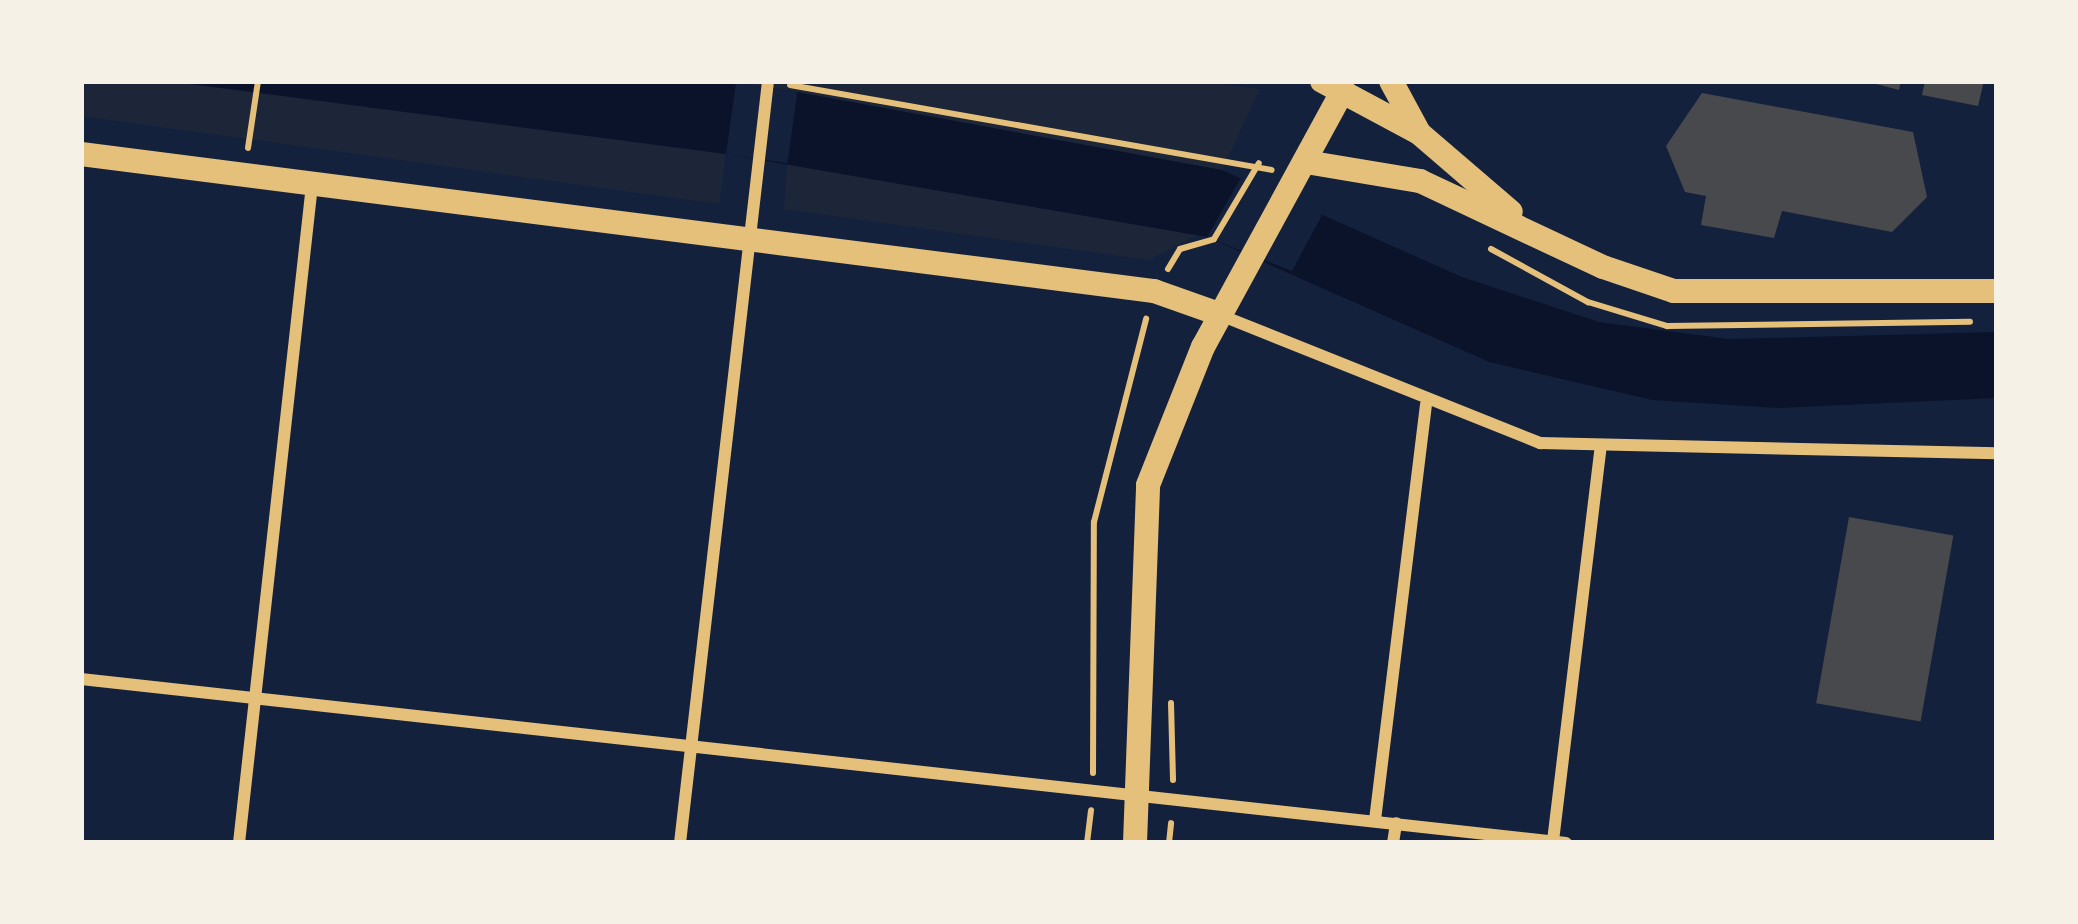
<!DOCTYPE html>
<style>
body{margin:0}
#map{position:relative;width:2078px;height:924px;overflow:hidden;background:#14213d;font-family:"Noto Sans",sans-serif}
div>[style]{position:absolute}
.green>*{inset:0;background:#1d2539}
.water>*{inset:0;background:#0b132b}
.pier>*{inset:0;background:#14213d;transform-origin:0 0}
.building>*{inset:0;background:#48494c;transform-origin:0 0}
.path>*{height:6px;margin:-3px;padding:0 3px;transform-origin:3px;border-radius:3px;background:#e5c07b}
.minor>*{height:12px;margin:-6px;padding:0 6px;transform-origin:6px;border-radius:6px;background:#e5c07b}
.secondary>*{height:24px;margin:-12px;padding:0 12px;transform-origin:12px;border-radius:12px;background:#e5c07b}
span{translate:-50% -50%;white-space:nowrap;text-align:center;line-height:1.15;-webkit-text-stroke:12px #f6f1e7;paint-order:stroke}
.frame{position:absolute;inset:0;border:84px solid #f6f1e7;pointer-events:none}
</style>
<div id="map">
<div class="green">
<i style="clip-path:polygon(81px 81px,167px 81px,726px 154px,719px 204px,81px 116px)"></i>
<i style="clip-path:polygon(722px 81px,1198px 81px,1260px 89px,1222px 170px)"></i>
<i style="clip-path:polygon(787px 164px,1197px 235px,1149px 260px,784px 209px)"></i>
</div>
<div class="water">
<i style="clip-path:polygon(167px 81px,722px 81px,792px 91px,1222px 170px,1462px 277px,1599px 322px,1729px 339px,1997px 332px,1997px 398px,1777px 408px,1652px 400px,1489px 362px,1207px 237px,726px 154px)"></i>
</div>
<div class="pier">
<i style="left:736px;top:83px;width:62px;height:72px;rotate:8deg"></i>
<i style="clip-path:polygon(1242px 176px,1324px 211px,1292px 271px,1207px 237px)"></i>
</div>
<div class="building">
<i style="clip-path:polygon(1865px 81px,1901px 81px,1899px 90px)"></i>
<i style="clip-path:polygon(1925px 81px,1984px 81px,1978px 106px,1922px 95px)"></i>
<i style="clip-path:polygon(1702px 93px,1913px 132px,1927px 197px,1892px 232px,1782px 211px,1774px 238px,1701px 225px,1706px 196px,1685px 192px,1666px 146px)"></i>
<i style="left:1849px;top:517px;width:106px;height:189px;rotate:10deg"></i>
</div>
<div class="path">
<i style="left:790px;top:85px;width:489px;rotate:10deg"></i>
<i style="left:248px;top:148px;width:68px;rotate:-81.5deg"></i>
<i style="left:1491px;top:249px;width:111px;rotate:28.7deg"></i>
<i style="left:1588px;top:302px;width:83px;rotate:16.9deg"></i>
<i style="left:1667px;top:326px;width:303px;rotate:-0.8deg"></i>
<i style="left:1168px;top:269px;width:23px;rotate:-59deg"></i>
<i style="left:1180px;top:249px;width:35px;rotate:-16deg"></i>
<i style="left:1214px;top:239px;width:88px;rotate:-59.4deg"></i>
<i style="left:1171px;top:703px;width:77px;rotate:88.5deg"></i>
<i style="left:1093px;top:773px;width:251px;rotate:-89.8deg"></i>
<i style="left:1094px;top:522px;width:210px;rotate:-75.6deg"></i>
<i style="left:1087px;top:843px;width:33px;rotate:-83deg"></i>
<i style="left:1169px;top:843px;width:20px;rotate:-84deg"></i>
</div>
<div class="minor">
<i style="left:1220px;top:315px;width:345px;rotate:21.8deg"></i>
<i style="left:1540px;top:443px;width:457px;rotate:1.3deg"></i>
<i style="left:81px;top:679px;width:1494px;rotate:6.3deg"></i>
<i style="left:1375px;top:820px;width:419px;rotate:-83deg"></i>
<i style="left:1553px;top:841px;width:394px;rotate:-83.1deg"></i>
<i style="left:239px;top:843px;width:662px;rotate:-83.67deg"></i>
<i style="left:680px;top:843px;width:767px;rotate:-83.41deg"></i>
<i style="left:1393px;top:843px;width:20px;rotate:-81deg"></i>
</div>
<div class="secondary">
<i style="left:1322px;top:81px;width:110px;rotate:28.2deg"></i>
<i style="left:1419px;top:133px;width:121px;rotate:40.7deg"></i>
<i style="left:1391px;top:81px;width:57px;rotate:61.6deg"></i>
<i style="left:81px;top:154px;width:1082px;rotate:7.28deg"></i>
<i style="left:1154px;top:291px;width:69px;rotate:19.5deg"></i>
<i style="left:1306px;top:162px;width:116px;rotate:9.5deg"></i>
<i style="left:1420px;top:181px;width:202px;rotate:25.2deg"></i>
<i style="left:1603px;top:267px;width:75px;rotate:18.7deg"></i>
<i style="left:1674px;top:291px;width:323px"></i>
<i style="left:1135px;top:843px;width:358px;rotate:-87.9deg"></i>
<i style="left:1148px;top:485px;width:149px;rotate:-68.3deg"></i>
<i style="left:1203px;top:347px;width:293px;rotate:-61.4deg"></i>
</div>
<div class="frame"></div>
</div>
